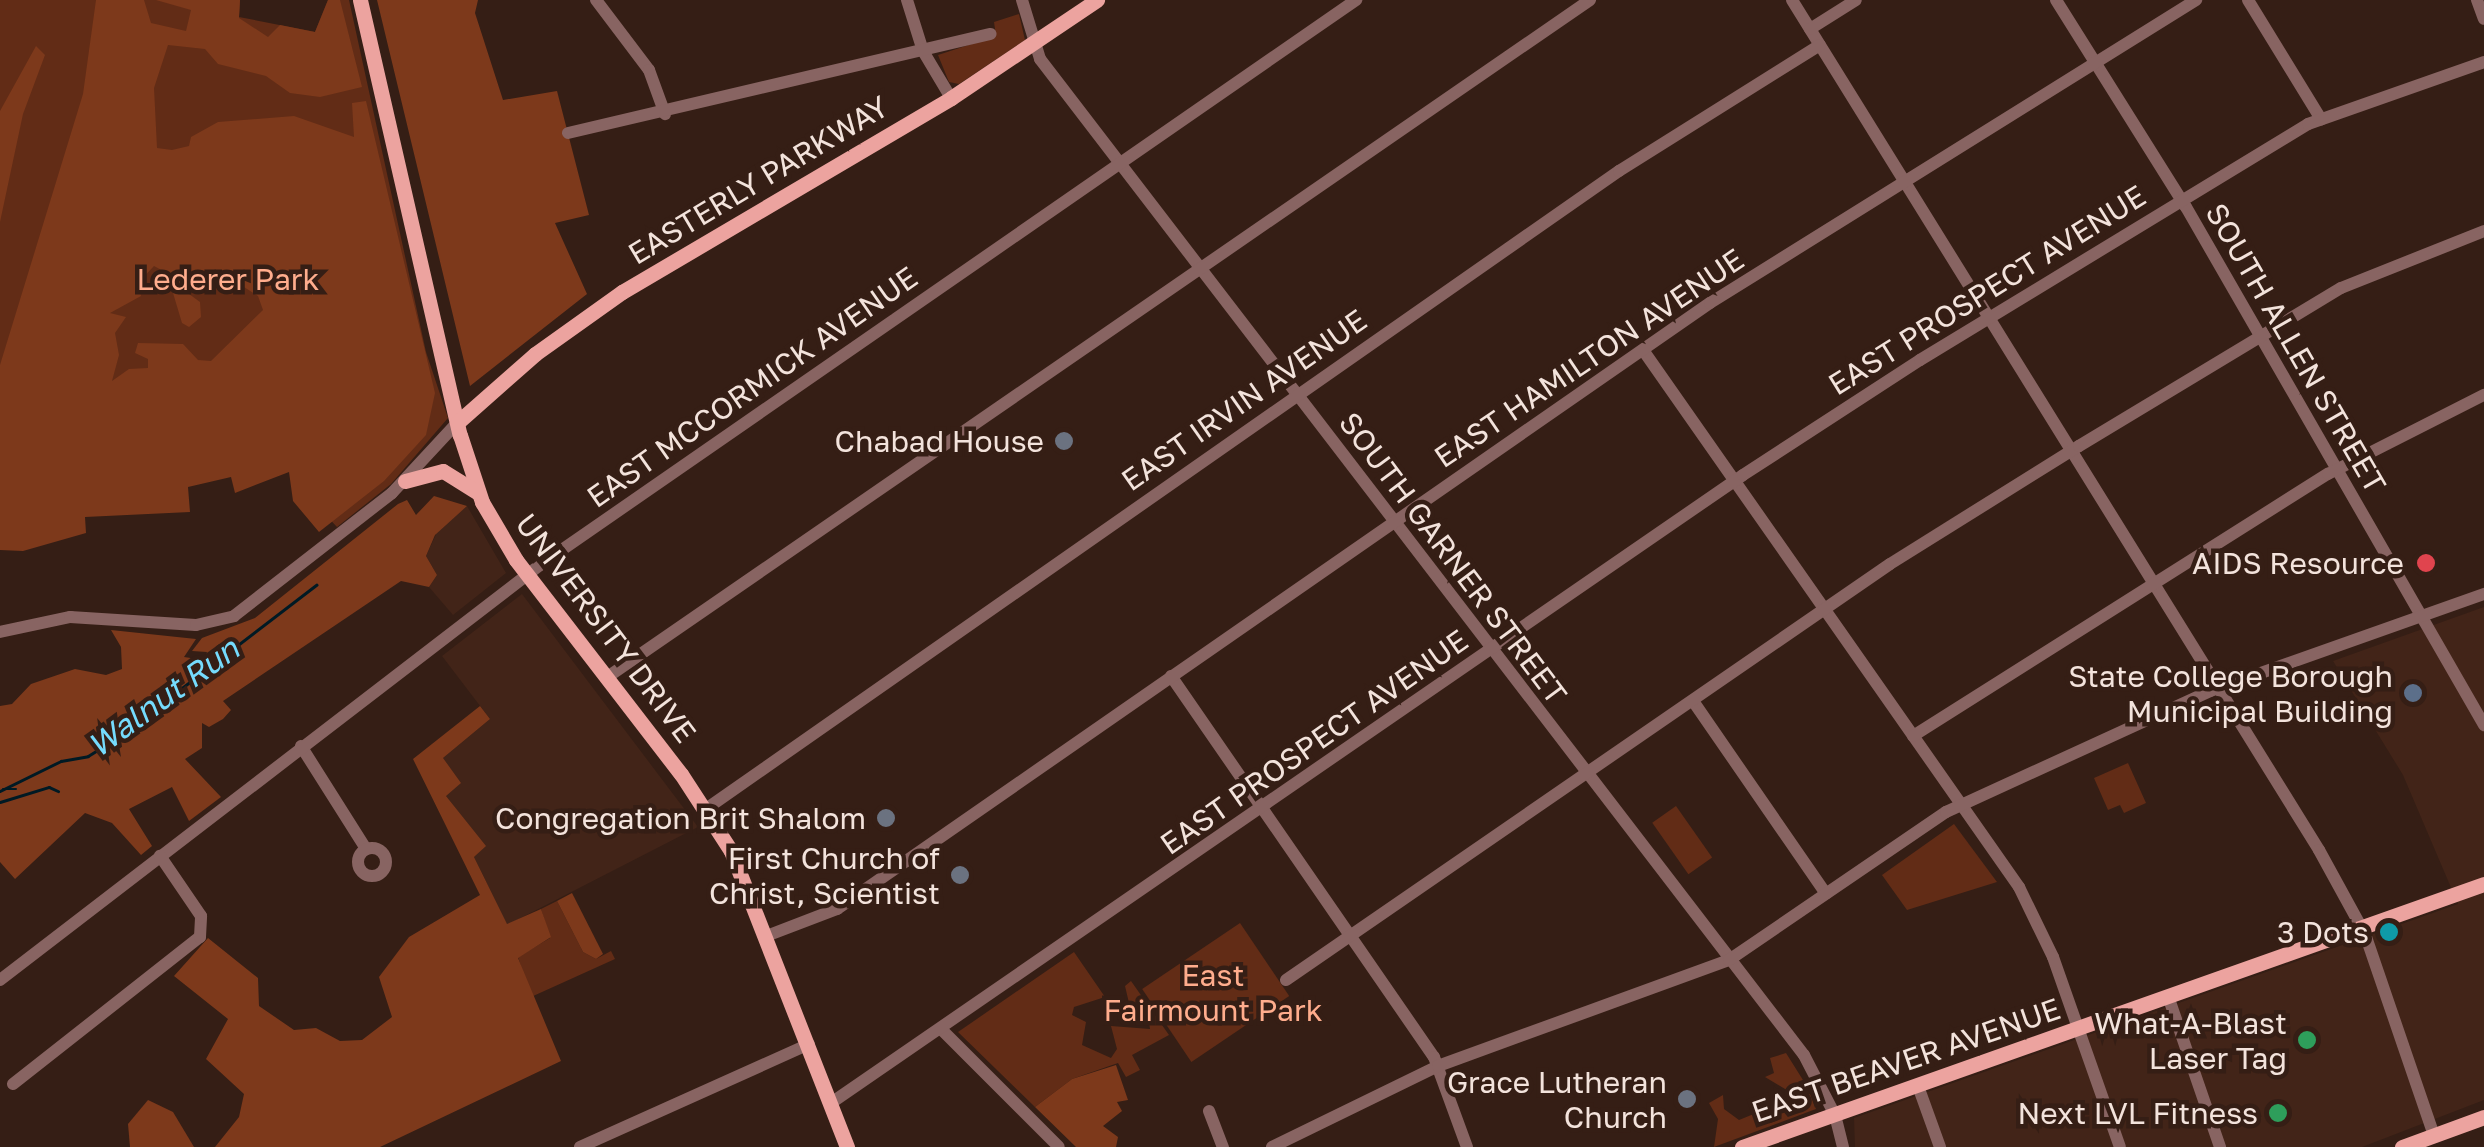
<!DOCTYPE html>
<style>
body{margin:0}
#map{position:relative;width:2484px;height:1147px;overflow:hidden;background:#351e15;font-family:"Golos Text",sans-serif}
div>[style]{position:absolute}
.built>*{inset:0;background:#422418}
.green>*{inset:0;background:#622c16;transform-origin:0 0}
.forest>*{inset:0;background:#7d391b}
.stream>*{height:2.5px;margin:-1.25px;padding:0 1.25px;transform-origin:1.25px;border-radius:1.25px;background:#001a24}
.minor>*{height:12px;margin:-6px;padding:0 6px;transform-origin:6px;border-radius:6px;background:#886462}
.minor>.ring{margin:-6px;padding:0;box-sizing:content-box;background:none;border:12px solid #886462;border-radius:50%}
.major>*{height:15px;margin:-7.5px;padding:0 7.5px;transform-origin:7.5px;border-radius:7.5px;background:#eca39f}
.dots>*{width:28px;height:28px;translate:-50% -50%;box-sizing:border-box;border:5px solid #351e15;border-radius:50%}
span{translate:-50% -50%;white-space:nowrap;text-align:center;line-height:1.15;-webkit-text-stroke:9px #351e15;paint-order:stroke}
.street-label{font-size:30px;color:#f3e3dc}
.park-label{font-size:30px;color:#ffad8d}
.poi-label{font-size:30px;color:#f3e3dc}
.right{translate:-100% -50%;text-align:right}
.water-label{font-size:32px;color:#75dbfd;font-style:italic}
</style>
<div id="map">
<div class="built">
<i style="clip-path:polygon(467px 506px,506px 573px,453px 615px,429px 587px,437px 575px,426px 556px,438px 530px)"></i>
<i style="clip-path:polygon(522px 594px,698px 827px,507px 925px,474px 857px,485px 846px,446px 796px,443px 758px,490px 719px,442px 656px)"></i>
<i style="clip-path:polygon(2484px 607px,2484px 1100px,2362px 1147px,1855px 1147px,1854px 1118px,2458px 904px,2403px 775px,2333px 661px)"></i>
</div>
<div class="green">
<i style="clip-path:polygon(0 0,240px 0,239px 17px,315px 32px,328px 0,349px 0,426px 352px,448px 418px,391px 484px,337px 527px,301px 489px,289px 445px,0 511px)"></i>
<i style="clip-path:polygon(1019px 14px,1025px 40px,959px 84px,949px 82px,938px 55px,996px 36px,994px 22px)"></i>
<i style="clip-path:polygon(2128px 763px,2146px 803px,2124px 813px,2120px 805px,2108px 810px,2094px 778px)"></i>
<i style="left:1676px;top:806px;width:63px;height:29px;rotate:55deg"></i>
<i style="clip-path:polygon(1954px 824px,1997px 882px,1907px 910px,1882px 875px)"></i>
<i style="clip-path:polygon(557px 901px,583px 952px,596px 959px,611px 951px,615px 959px,531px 997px,518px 957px,550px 938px,541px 909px)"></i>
<i style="left:1240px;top:923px;width:88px;height:118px;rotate:56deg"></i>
<i style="clip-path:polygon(1074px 952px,1105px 997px,1074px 1007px,1072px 1015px,1086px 1022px,1082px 1045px,1111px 1058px,1117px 1049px,1111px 1026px,1150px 1029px,1148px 1016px,1118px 1009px,1129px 1003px,1125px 986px,1131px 981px,1169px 1035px,1132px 1055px,1140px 1070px,1126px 1077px,1118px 1063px,1072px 1079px,1035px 1107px,958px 1032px)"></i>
<i style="clip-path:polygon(1786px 1053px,1808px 1088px,1800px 1098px,1765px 1077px,1774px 1073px,1770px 1058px)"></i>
<i style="clip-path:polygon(1775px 1094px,1795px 1102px,1810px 1094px,1816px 1109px,1714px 1147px,1718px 1119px,1709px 1103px,1723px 1095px,1724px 1109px,1739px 1120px,1766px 1109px)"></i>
</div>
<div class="forest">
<i style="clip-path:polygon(evenodd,96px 0,144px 0,151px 23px,186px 31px,191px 10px,156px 0,240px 0,239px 18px,268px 37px,280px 25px,315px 32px,328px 0,340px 0,362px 87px,320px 97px,290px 93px,266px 76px,218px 64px,205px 49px,168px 45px,154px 88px,157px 148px,172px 150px,189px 146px,191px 137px,218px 122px,294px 116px,354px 137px,352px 103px,366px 101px,435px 393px,426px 435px,384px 481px,319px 532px,293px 501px,289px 472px,235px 493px,231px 477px,188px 487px,190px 512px,85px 517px,86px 533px,23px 551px,0 550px,0 365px,83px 94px,96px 0,154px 266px,167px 273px,182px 323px,189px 327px,201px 317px,200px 302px,189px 294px,191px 281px,230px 278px,258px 296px,263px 310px,211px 361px,198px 360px,183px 344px,138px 343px,135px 353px,148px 359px,148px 368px,129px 369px,112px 381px,119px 355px,115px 333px,126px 317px,110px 313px,141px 296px,138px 283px,154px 266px)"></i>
<i style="clip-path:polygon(377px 0,478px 0,475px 13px,503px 100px,557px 91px,589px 215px,555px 223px,587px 294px,470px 386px)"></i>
<i style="clip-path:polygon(36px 46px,45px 55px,23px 114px,0 222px,0 111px)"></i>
<i style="clip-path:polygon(434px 496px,467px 506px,435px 535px,426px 556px,437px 575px,429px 587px,401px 581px,223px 701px,231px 710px,223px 719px,209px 727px,202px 723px,202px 748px,185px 759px,221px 797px,189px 821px,172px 787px,129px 809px,152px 846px,141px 855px,112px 823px,85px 813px,15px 879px,0 862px,0 706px,12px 704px,31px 684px,75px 669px,106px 675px,122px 669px,121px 647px,111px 630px,196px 639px,184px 657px,204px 660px,207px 652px,192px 651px,202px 638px,255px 618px,398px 504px,407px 500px,416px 515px)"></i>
<i style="clip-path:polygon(480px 706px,490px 719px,443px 758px,461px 783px,446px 796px,486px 846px,474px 857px,507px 924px,541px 909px,551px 937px,518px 958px,561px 1061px,380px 1147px,215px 1147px,239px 1117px,244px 1094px,206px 1059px,228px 1019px,174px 976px,208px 938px,258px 978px,259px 1006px,294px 1030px,316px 1028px,340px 1041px,362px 1040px,392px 1017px,379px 977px,409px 937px,480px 895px,413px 759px)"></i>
<i style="clip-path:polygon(572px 893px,603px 954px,596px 959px,583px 952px,557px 901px)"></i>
<i style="clip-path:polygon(1116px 1065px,1128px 1100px,1117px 1102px,1122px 1111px,1103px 1126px,1118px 1137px,1116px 1147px,1076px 1147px,1035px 1107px,1072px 1079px)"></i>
<i style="clip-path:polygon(148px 1100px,173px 1112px,194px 1147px,130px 1147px,128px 1124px)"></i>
</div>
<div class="stream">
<i style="left:3px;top:789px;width:13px"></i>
<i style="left:0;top:791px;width:68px;rotate:-26.2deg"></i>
<i style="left:61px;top:761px;width:27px;rotate:-10deg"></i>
<i style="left:88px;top:756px;width:36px;rotate:-32deg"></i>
<i style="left:118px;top:737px;width:250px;rotate:-37.5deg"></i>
<i style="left:0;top:802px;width:51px;rotate:-17deg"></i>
<i style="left:49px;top:787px;width:10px;rotate:24deg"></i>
</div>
<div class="minor">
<i style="left:596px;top:0;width:88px;rotate:52.9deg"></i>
<i style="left:649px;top:70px;width:47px;rotate:70deg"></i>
<i style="left:907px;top:0;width:53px;rotate:72.6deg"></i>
<i style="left:923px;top:51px;width:55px;rotate:59.2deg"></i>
<i style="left:1022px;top:0;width:62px;rotate:73deg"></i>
<i style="left:1040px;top:59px;width:1255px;rotate:52.51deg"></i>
<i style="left:1804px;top:1055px;width:68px;rotate:62.7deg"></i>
<i style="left:1835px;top:1115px;width:33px;rotate:76deg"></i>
<i style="left:1792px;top:0;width:1000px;rotate:58.2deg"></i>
<i style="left:2319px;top:850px;width:96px;rotate:61.3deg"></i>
<i style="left:2365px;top:934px;width:213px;rotate:71.1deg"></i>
<i style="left:2056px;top:0;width:244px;rotate:57.9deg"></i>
<i style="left:2186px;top:207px;width:598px;rotate:60.09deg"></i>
<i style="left:2248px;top:0;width:140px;rotate:58.5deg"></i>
<i style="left:2477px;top:0;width:20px;rotate:70deg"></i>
<i style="left:1810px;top:29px;width:54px;rotate:-32.2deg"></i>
<i style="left:568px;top:133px;width:434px;rotate:-13.2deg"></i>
<i style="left:1643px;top:350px;width:656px;rotate:55deg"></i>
<i style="left:2019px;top:887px;width:78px;rotate:64.1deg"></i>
<i style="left:2053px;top:957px;width:201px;rotate:70.6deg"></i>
<i style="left:0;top:632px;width:72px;rotate:-12.1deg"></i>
<i style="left:70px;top:617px;width:126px;rotate:3.6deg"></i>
<i style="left:196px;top:625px;width:39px;rotate:-13deg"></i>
<i style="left:234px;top:616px;width:200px;rotate:-37.9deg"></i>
<i style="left:392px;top:493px;width:97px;rotate:-47.1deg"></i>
<i style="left:1171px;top:676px;width:463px;rotate:55.4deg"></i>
<i style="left:1434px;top:1057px;width:96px;rotate:69.9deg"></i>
<i style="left:606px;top:678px;width:1195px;rotate:-34.57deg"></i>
<i style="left:1693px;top:701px;width:234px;rotate:55.4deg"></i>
<i style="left:1913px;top:736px;width:491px;rotate:-32.3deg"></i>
<i style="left:2328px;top:474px;width:175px;rotate:-26.9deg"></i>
<i style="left:301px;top:746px;width:122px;rotate:57.7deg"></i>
<i style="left:706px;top:809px;width:1114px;rotate:-34.95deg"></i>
<i style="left:1619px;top:171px;width:237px;rotate:-32.1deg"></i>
<i class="ring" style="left:358px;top:848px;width:16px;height:16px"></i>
<i style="left:769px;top:935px;width:73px;rotate:-20.9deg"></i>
<i style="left:837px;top:909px;width:1063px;rotate:-34.77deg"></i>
<i style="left:1710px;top:303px;width:573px;rotate:-31.94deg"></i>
<i style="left:0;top:980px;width:681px;rotate:-37.54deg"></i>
<i style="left:540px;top:565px;width:993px;rotate:-34.7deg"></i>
<i style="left:1286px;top:980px;width:733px;rotate:-34.56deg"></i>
<i style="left:1890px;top:564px;width:223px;rotate:-32deg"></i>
<i style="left:2079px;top:446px;width:306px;rotate:-31.1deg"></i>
<i style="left:2341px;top:288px;width:154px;rotate:-21.7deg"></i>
<i style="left:2168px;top:996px;width:160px;rotate:71deg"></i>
<i style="left:942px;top:1030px;width:165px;rotate:45deg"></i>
<i style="left:13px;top:1084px;width:238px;rotate:-38.2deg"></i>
<i style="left:200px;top:937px;width:21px;rotate:-87deg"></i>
<i style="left:201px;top:916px;width:73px;rotate:-124.3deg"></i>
<i style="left:1918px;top:1086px;width:65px;rotate:70.2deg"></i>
<i style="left:831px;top:1103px;width:1107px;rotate:-34.55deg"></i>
<i style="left:1743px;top:475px;width:211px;rotate:-33deg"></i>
<i style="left:1920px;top:360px;width:454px;rotate:-31.3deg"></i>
<i style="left:2308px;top:124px;width:187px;rotate:-19.4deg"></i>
<i style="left:1209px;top:1111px;width:39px;rotate:69deg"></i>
<i style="left:580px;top:1147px;width:251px;rotate:-24.2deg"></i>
<i style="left:1272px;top:1147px;width:185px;rotate:-26deg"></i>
<i style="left:1438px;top:1066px;width:310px;rotate:-20deg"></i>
<i style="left:1729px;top:960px;width:263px;rotate:-34.3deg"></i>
<i style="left:1946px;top:812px;width:290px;rotate:-24.6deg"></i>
<i style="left:2210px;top:691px;width:291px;rotate:-19.5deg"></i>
</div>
<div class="major">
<i style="left:360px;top:0;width:446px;rotate:77.1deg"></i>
<i style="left:460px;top:435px;width:71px;rotate:71.8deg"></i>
<i style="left:482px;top:502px;width:67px;rotate:59.6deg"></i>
<i style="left:516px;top:560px;width:270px;rotate:52.4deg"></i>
<i style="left:681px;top:774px;width:92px;rotate:57deg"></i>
<i style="left:731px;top:851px;width:318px;rotate:68.6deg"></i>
<i style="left:458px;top:422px;width:103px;rotate:-41.4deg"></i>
<i style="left:535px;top:354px;width:107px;rotate:-35.5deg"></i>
<i style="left:622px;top:292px;width:382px;rotate:-30.5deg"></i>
<i style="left:951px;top:98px;width:176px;rotate:-33.9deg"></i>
<i style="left:405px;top:481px;width:39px;rotate:-15deg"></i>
<i style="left:443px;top:471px;width:40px;rotate:32deg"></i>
<i style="left:1742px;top:1147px;width:787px;rotate:-19.52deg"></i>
<i style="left:2402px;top:1147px;width:87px;rotate:-20.1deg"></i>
</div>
<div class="dots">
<i style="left:1064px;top:441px;background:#6b7280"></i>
<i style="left:2426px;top:563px;background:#e0444e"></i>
<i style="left:2413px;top:693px;background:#5c6f8a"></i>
<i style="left:886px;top:818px;background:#6b7280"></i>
<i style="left:960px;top:875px;background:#6b7280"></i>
<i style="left:2389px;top:932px;background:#0f9aa8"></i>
<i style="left:2307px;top:1040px;background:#2e9e5b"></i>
<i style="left:1687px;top:1099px;background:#6b7280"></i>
<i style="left:2278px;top:1113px;background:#2e9e5b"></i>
</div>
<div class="street-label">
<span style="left:758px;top:180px;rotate:-31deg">EASTERLY PARKWAY</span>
<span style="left:1987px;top:290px;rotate:-32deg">EAST PROSPECT AVENUE</span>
<span style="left:2296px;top:348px;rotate:60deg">SOUTH ALLEN STREET</span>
<span style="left:1589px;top:358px;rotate:-34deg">EAST HAMILTON AVENUE</span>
<span style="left:752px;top:387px;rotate:-35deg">EAST MCCORMICK AVENUE</span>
<span style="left:1244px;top:400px;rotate:-35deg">EAST IRVIN AVENUE</span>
<span style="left:1453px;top:558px;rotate:53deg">SOUTH GARNER STREET</span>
<span style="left:606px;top:628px;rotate:53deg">UNIVERSITY DRIVE</span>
<span style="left:1314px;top:742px;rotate:-35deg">EAST PROSPECT AVENUE</span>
<span style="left:1906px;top:1060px;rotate:-19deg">EAST BEAVER AVENUE</span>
</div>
<div class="park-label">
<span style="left:228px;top:279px">Lederer Park</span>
<span style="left:1213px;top:992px">East<br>Fairmount Park</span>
</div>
<div class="poi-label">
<span class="right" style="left:1044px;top:441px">Chabad House</span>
<span class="right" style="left:2404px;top:563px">AIDS Resource</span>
<span class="right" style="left:2393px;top:693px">State College Borough<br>Municipal Building</span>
<span class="right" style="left:866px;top:818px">Congregation Brit Shalom</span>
<span class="right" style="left:940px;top:875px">First Church of<br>Christ, Scientist</span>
<span class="right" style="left:2369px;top:932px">3 Dots</span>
<span class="right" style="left:2287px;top:1040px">What-A-Blast<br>Laser Tag</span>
<span class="right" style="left:1667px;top:1099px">Grace Lutheran<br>Church</span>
<span class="right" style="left:2258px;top:1113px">Next LVL Fitness</span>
</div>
<div class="water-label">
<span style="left:163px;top:697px;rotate:-36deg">Walnut Run</span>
</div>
</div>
